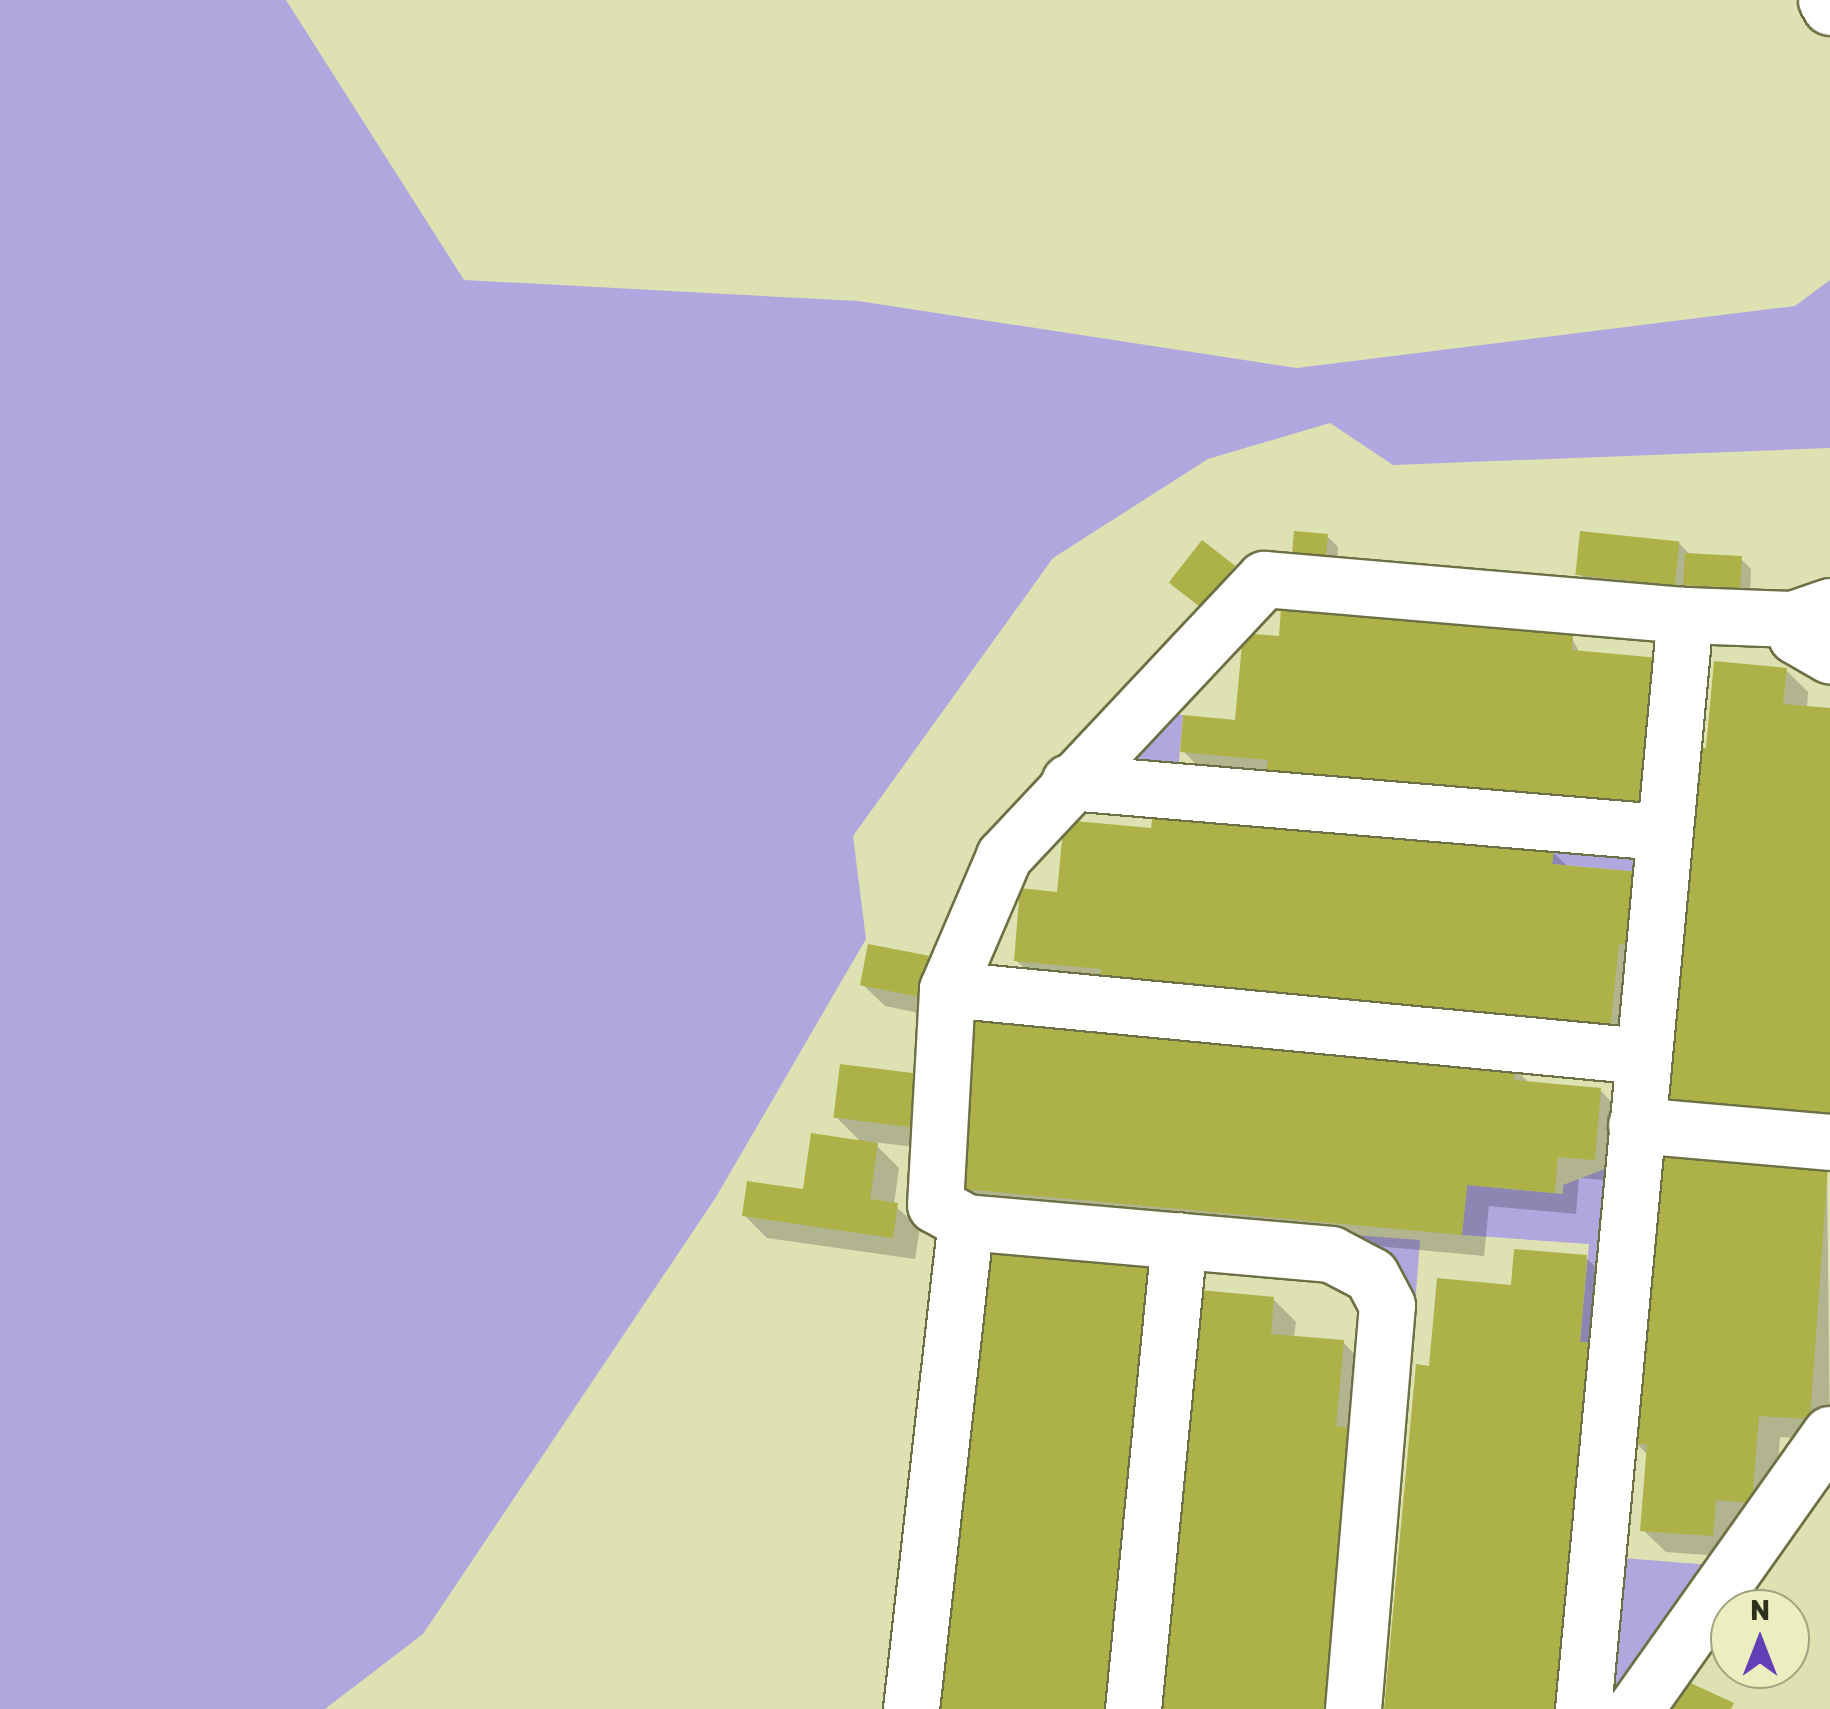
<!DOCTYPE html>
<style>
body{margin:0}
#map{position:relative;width:1830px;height:1709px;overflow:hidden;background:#dee2b2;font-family:Rubik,sans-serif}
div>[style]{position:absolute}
.green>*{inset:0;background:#b1a7df}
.shadow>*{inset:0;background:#0003}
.building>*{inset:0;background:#acb148;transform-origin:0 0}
.roads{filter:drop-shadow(2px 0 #6d7044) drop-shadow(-2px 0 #6d7044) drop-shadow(0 2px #6d7044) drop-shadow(0 -2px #6d7044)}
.minor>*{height:55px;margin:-27.5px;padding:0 27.5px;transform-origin:27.5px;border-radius:27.5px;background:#fff}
span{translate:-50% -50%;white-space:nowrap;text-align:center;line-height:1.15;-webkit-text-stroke:9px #ebefbf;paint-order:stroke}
.north{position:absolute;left:1710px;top:1589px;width:100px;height:100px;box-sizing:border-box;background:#ebefbf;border:2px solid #a0a37f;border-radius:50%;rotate:0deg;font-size:28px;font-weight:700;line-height:40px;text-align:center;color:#2f311e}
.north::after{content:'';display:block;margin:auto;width:35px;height:45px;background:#633fb7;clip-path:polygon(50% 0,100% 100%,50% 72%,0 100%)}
</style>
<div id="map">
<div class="green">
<i style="clip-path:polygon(0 0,286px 0,464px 280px,858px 301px,1297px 368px,1795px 306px,1830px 280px,1830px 448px,1393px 465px,1330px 423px,1208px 459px,1053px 558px,853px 836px,866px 939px,716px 1197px,423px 1634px,325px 1709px,0 1709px)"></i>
<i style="clip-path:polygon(1170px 714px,1183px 715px,1177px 784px,1118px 764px)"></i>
<i style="clip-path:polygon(1555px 839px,1632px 844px,1640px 872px,1552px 864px)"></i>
<i style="clip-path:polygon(1605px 1169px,1609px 1172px,1594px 1343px,1580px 1342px,1589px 1244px,1462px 1235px,1467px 1185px,1563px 1194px,1563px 1185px)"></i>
<i style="clip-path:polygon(1340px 1234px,1420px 1240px,1410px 1372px,1400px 1373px)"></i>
<i style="clip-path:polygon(1611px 1557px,1710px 1565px,1613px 1709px,1598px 1709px)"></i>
</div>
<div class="shadow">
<i style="clip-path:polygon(1297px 534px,1327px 536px,1338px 547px,1337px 568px)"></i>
<i style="clip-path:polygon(1679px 543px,1691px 556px,1741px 559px,1751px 569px,1750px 597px,1601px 596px,1579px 574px)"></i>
<i style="clip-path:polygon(1572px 638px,1668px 824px,1205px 773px,1183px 751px,1237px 722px,1281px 639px)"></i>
<i style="clip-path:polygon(1786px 670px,1808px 692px,1807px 708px,1830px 710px,1830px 1144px,1709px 751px)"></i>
<i style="clip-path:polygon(1153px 830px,1553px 852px,1569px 868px,1639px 875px,1632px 1052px,1039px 983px,1016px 960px,1060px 894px)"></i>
<i style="clip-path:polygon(928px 958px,951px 981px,943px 1018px,885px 1006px,862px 984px)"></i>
<i style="clip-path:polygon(1514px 1068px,1530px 1084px,1600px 1090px,1622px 1113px,1616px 1181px,1579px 1178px,1576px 1214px,1489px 1206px,1484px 1256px,977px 1209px,955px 1187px)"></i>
<i style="clip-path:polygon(915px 1076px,931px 1149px,873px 1142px,899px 1168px,894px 1205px,920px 1228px,915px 1259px,767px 1238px,744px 1215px,805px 1192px,862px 1143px,836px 1117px)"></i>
<i style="clip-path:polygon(1827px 1168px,1830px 1440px,1780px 1437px,1774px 1524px,1734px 1557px,1666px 1552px,1643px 1530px,1649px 1456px,1635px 1442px)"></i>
<i style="clip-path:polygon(1586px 1258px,1609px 1280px,1584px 1709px,1386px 1709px,1431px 1368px,1513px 1287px)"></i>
<i style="clip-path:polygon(1273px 1299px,1296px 1322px,1294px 1338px,1343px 1342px,1365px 1365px,1348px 1709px,1150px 1709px)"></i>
</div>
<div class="building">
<i style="left:1294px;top:531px;width:34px;height:25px;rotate:5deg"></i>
<i style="left:1580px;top:531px;width:100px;height:44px;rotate:6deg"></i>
<i style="left:1202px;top:540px;width:42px;height:54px;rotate:38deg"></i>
<i style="left:1685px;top:553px;width:57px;height:32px;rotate:3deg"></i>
<i style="clip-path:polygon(1281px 608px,1573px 635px,1572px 650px,1659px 658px,1646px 803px,1559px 795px,1557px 809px,1265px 782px,1268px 760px,1180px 752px,1183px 715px,1235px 720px,1243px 633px,1279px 636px)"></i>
<i style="clip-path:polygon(1714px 661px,1787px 668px,1783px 704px,1830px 708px,1830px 1124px,1661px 1110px,1692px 747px,1706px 748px)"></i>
<i style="clip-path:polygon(1153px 813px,1554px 850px,1552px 864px,1640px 872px,1632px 945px,1619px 944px,1610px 1031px,1100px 984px,1101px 969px,1014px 961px,1020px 888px,1057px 892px,1064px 820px,1151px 828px)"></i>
<i style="left:868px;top:944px;width:62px;height:42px;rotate:11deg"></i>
<i style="clip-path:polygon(969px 1014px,1515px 1065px,1514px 1080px,1601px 1088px,1595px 1160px,1558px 1157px,1555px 1193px,1467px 1185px,1462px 1235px,952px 1188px)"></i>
<i style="left:840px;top:1064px;width:77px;height:54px;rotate:7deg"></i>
<i style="clip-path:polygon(811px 1133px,878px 1143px,870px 1199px,898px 1203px,893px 1238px,742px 1216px,747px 1181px,803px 1189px)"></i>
<i style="clip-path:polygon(1654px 1153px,1828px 1165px,1810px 1419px,1759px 1416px,1752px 1503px,1716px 1500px,1713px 1536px,1640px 1531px,1647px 1444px,1632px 1443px)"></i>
<i style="left:983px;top:1246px;width:176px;height:465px;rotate:6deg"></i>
<i style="clip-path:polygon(1514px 1249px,1587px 1255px,1580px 1342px,1594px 1343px,1560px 1709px,1384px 1709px,1416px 1364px,1429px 1366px,1437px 1278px,1511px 1285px)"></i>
<i style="clip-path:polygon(1200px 1290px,1274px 1297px,1271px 1334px,1344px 1340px,1336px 1426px,1350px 1428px,1324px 1709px,1148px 1709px)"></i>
<i style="clip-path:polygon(1673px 1675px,1734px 1703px,1731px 1709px,1656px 1709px)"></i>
</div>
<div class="roads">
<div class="minor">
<i style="left:1826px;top:0;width:8px;rotate:60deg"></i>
<i style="left:1792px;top:619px;width:17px;rotate:77deg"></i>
<i style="left:1796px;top:636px;width:39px;rotate:30deg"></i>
<i style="left:1069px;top:782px;width:594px;rotate:4.83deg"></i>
<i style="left:947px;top:989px;width:699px;rotate:5.5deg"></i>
<i style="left:1636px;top:1125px;width:195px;rotate:5deg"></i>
<i style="left:911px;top:1709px;width:490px;rotate:-83.6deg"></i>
<i style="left:1133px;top:1709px;width:471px;rotate:-84.4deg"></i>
<i style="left:1353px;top:1709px;width:405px;rotate:-85.2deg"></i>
<i style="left:1387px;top:1305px;width:34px;rotate:-118deg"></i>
<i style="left:1371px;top:1275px;width:45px;rotate:-152.3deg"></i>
<i style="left:1331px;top:1254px;width:366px;rotate:-175deg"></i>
<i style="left:966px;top:1222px;width:35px;rotate:-151deg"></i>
<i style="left:935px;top:1205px;width:216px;rotate:-86.8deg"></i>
<i style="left:947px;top:989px;width:145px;rotate:-66.8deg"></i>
<i style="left:1004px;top:856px;width:380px;rotate:-46.8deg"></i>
<i style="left:1264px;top:579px;width:423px;rotate:4.9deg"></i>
<i style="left:1685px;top:615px;width:107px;rotate:2.1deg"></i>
<i style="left:1792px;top:619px;width:40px;rotate:-18.9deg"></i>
<i style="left:1583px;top:1709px;width:1099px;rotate:-84.67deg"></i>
<i style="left:1635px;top:1709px;width:337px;rotate:-54.7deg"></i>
</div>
</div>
<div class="north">N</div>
</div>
